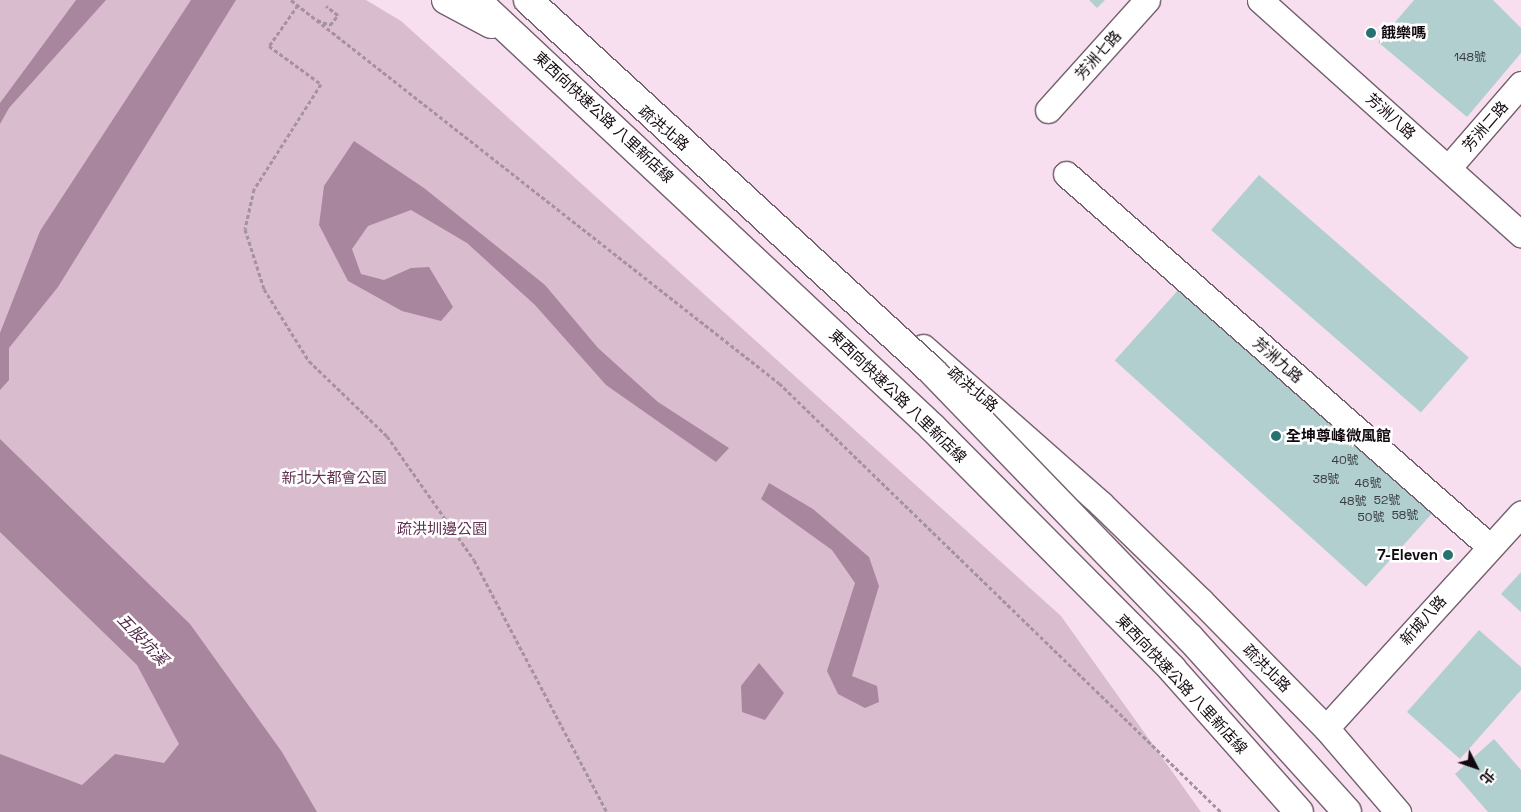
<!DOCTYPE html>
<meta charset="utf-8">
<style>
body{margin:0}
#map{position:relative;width:1521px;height:812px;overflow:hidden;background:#f7dfef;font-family:"Space Grotesk","Noto Sans TC",sans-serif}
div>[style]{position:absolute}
.green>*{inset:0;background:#dabccf}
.water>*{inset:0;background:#a8869d}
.building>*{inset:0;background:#b0cfce;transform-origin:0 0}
.path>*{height:3px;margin-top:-1.5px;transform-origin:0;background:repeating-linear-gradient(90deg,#a5929f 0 4px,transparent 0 6.5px)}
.roads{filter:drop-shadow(1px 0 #74606e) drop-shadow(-1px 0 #74606e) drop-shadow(0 1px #74606e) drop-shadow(0 -1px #74606e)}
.street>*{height:25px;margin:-12.5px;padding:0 12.5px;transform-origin:12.5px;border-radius:12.5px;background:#fff}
.highway>*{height:28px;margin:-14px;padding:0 14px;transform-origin:14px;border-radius:14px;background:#fff}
.bridges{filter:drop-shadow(1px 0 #74606e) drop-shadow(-1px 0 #74606e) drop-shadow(0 1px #74606e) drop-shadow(0 -1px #74606e)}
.highway-bridge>*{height:28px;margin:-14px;padding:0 14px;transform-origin:14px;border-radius:14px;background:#fff}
.dots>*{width:14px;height:14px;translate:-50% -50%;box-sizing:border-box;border:2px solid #fff;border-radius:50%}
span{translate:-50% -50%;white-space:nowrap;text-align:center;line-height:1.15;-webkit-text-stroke:5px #fff;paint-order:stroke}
.number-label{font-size:12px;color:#393a3f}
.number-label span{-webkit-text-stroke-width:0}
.poi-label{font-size:15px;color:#11090f;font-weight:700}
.left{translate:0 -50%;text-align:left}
.right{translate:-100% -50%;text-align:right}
.street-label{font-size:15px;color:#11090f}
.park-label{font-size:15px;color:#613254}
.water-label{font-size:16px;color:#512445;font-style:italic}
.north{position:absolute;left:1451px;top:742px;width:50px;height:50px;-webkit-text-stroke:4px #fff;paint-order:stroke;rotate:131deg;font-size:14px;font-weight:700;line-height:20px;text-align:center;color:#11090f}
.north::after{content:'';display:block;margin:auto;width:18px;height:22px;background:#11090f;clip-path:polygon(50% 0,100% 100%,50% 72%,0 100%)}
</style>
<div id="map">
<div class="green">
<i style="clip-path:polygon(0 0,366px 0,401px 21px,1061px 616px,1201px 812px,0 812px)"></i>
</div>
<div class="water">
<i style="clip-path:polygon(76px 0,106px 0,9px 108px,0 124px,0 103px)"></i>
<i style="clip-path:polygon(191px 0,236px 0,58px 287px,9px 348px,9px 380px,0 390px,0 333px,40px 231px)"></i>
<i style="clip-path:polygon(354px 141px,424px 188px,545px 285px,598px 348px,658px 402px,729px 448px,716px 462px,606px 385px,535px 305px,467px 243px,411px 210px,368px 226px,352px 249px,361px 274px,384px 280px,411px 268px,429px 267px,453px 307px,441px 321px,402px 311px,348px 281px,319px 225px,324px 186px)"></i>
<i style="clip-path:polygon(0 439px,190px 624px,282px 752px,317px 812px,0 812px,0 754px,82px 785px,115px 754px,164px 763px,179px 744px,137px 665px,0 532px)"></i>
<i style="clip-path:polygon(769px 483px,813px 509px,869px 557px,879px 586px,852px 676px,877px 686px,879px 702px,865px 708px,838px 694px,827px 671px,855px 583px,832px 550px,761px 499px)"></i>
<i style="clip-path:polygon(759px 663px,784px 693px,765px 720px,742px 712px,741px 686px)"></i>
</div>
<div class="building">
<i style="clip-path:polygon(1089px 0,1105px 0,1097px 8px)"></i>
<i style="clip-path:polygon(1414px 0,1493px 0,1521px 28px,1521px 53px,1467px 117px,1378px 42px)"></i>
<i style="left:1259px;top:175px;width:278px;height:73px;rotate:41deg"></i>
<i style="left:1181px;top:287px;width:338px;height:99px;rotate:42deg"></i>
<i style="clip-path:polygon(1521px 572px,1521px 612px,1501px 594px)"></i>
<i style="clip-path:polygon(1479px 630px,1521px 667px,1521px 690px,1460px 759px,1407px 712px)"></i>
<i style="clip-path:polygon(1494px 739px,1521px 770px,1521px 812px,1488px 812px,1455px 774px)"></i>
</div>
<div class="path">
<i style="left:291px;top:0;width:620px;rotate:38.13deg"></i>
<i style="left:779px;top:383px;width:616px;rotate:44.14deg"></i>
<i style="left:298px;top:5px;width:50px;rotate:125.3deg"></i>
<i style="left:269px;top:46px;width:64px;rotate:36.2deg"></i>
<i style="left:321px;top:84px;width:125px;rotate:122.5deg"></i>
<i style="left:254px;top:189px;width:41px;rotate:102.7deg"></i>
<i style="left:245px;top:229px;width:63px;rotate:72.4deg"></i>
<i style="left:264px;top:289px;width:85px;rotate:58deg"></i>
<i style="left:309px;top:361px;width:108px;rotate:43.9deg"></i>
<i style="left:387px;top:436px;width:151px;rotate:54.9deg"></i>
<i style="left:474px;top:560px;width:285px;rotate:62.2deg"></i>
<i style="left:317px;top:20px;width:14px;rotate:21deg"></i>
<i style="left:330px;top:25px;width:13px;rotate:-51deg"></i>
<i style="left:338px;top:15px;width:15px;rotate:-143deg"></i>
</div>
<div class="roads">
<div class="street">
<i style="left:1260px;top:0;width:351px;rotate:41.9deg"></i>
<i style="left:1048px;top:110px;width:148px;rotate:-48deg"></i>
<i style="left:1449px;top:167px;width:110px;rotate:-49.1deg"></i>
<i style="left:1066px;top:174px;width:563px;rotate:41.33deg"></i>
<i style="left:923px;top:347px;width:237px;rotate:41.4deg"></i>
<i style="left:1101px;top:504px;width:139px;rotate:44.1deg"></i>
<i style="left:1201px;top:601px;width:178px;rotate:45.5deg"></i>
<i style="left:1326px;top:728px;width:111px;rotate:49.4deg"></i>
<i style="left:1326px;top:728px;width:290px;rotate:-47.7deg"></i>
</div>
<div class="highway">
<i style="left:446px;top:0;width:51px;rotate:28.1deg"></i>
<i style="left:476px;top:0;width:626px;rotate:43.12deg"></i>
<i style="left:933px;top:428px;width:339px;rotate:45.2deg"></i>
<i style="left:1172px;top:669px;width:191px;rotate:48.4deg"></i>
</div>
</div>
<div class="bridges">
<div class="highway-bridge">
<i style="left:528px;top:0;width:549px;rotate:42.56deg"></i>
<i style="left:932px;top:371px;width:371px;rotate:46deg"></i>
<i style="left:1190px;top:638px;width:234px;rotate:47.9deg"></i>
</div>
</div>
<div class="dots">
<i style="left:1371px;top:33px;background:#277270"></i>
<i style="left:1276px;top:436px;background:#277270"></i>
<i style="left:1448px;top:555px;background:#277270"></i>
</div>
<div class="number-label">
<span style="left:1470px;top:58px">148號</span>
<span style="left:1345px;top:461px">40號</span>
<span style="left:1326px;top:480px">38號</span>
<span style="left:1368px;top:484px">46號</span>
<span style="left:1387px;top:501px">52號</span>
<span style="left:1353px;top:502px">48號</span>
<span style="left:1405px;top:516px">58號</span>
<span style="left:1371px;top:518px">50號</span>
</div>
<div class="poi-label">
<span class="left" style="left:1381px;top:33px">餓樂嗎</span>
<span class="left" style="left:1286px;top:436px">全坤尊峰微風館</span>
<span class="right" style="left:1438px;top:555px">7-Eleven</span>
</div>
<div class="street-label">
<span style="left:1098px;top:55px;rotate:-48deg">芳洲七路</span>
<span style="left:1391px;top:116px;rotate:42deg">芳洲八路</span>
<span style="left:604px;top:117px;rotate:43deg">東西向快速公路 八里新店線</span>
<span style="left:1485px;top:126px;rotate:-49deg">芳洲二路</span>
<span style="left:664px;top:128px;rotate:40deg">疏洪北路</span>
<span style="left:1278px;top:360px;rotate:41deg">芳洲九路</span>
<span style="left:973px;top:389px;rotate:40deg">疏洪北路</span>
<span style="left:898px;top:396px;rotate:44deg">東西向快速公路 八里新店線</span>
<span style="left:1423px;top:620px;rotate:-48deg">新城八路</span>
<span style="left:1267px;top:668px;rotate:45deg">疏洪北路</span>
<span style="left:1182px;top:684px;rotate:47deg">東西向快速公路 八里新店線</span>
</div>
<div class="park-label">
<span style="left:334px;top:478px">新北大都會公園</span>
<span style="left:442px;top:529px">疏洪圳邊公園</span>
</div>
<div class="water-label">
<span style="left:142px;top:640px;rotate:46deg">五股坑溪</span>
</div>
<div class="north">北</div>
</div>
